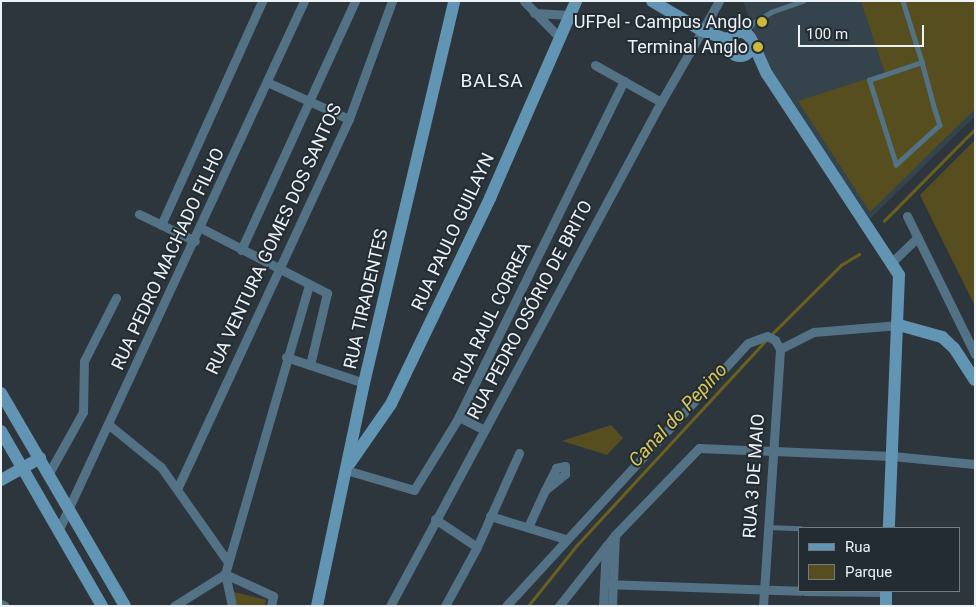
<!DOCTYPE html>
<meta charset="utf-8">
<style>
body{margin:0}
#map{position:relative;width:976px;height:607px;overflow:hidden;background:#2d363c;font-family:Roboto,sans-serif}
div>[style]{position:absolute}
.built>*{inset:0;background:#34434c}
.green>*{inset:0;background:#564e1f}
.stream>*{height:2.5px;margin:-1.25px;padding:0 1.25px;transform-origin:1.25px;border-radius:1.25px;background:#6a5f1f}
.lane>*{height:4.5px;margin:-2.25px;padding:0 2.25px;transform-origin:2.25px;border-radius:2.25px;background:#537286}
.street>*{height:9px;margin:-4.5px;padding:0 4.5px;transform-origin:4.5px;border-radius:4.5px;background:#537286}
.secondary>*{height:12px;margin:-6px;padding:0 6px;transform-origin:6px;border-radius:6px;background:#6294b4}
.secondary>.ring{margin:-6px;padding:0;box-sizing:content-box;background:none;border:12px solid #6294b4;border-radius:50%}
.dots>*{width:14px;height:14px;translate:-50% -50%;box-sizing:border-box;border:2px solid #232c32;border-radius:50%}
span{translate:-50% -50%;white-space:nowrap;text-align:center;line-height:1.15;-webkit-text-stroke:4px #232c32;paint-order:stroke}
.poi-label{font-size:18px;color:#ecf2f6}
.right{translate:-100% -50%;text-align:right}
.street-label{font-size:18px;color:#ecf2f6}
.neighbourhood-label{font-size:19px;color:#ecf2f6;letter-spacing:1px}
.water-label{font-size:19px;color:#dac855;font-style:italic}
.frame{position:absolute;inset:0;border:2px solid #ecf2f6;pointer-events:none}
.legend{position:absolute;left:798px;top:527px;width:162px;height:65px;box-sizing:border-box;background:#232c32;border:1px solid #737b80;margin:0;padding:6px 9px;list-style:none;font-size:15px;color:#ecf2f6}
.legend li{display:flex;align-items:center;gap:10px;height:25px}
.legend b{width:25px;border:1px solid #737b80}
.scale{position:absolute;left:798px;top:25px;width:126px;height:22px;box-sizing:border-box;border:2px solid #ecf2f6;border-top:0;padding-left:6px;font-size:15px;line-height:18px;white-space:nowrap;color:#ecf2f6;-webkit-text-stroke:4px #232c32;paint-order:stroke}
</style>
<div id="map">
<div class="built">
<i style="clip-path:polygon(743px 1px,975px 1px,975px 116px,870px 219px,768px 71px)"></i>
</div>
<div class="green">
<i style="clip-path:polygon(861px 1px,975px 1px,975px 109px,870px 212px,798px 101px,885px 73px)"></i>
<i style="clip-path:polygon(975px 140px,975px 306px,920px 195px)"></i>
<i style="clip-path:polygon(611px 425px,623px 438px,607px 455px,562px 441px)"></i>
<i style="clip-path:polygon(234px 592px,266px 600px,265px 606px,236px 606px)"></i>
</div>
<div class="stream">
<i style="left:884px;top:221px;width:129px;rotate:-45.3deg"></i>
<i style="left:771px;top:335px;width:99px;rotate:-45deg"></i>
<i style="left:841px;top:265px;width:21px;rotate:-31deg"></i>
<i style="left:528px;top:606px;width:78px;rotate:-51.2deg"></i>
<i style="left:577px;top:545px;width:280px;rotate:-47.3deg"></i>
</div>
<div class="lane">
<i style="left:903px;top:1px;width:44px;rotate:72.8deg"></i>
<i style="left:916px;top:43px;width:20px;rotate:72deg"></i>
<i style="left:922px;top:62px;width:50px;rotate:74.8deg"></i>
<i style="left:935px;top:110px;width:16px;rotate:72deg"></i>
<i style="left:940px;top:125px;width:59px;rotate:137.7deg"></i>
<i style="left:896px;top:165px;width:89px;rotate:-107.6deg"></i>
<i style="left:869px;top:80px;width:56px;rotate:-18.8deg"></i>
<i style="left:745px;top:33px;width:13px;rotate:-51deg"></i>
<i style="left:753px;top:23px;width:21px;rotate:-31deg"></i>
<i style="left:771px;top:12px;width:34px;rotate:-19deg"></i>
<i style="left:768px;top:527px;width:32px;rotate:2deg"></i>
</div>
<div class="street">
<i style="left:524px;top:1px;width:52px;rotate:45.8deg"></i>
<i style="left:534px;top:13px;width:36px;rotate:3deg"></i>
<i style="left:595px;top:65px;width:76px;rotate:29.3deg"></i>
<i style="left:267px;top:82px;width:90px;rotate:24.3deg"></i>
<i style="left:139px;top:214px;width:62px;rotate:25.7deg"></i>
<i style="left:907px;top:216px;width:154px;rotate:63.8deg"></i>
<i style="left:161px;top:225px;width:246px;rotate:-65.7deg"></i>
<i style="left:201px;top:228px;width:142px;rotate:27.3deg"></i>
<i style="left:327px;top:293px;width:74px;rotate:103.3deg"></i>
<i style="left:241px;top:250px;width:274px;rotate:-65.4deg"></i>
<i style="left:891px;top:263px;width:37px;rotate:-44deg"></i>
<i style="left:780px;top:349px;width:38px;rotate:-27deg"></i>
<i style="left:814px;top:332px;width:85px;rotate:-4.7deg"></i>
<i style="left:286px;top:357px;width:82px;rotate:18.4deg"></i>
<i style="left:459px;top:417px;width:28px;rotate:27deg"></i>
<i style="left:108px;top:424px;width:68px;rotate:39.1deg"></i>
<i style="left:161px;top:467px;width:116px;rotate:54.8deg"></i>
<i style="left:346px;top:470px;width:71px;rotate:16.4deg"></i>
<i style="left:414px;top:490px;width:82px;rotate:-58.4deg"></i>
<i style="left:457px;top:420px;width:378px;rotate:-63.8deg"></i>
<i style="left:49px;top:473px;width:70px;rotate:-60.9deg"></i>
<i style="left:83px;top:412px;width:51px;rotate:-88.9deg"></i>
<i style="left:84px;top:361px;width:71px;rotate:-63.1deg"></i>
<i style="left:178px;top:487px;width:406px;rotate:-65.1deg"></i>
<i style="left:349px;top:119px;width:126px;rotate:-70deg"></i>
<i style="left:490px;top:516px;width:78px;rotate:17deg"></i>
<i style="left:435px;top:519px;width:50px;rotate:33.7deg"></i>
<i style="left:528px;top:527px;width:41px;rotate:-65.3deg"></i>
<i style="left:545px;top:490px;width:25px;rotate:-63deg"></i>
<i style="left:556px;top:468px;width:9px;rotate:-13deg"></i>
<i style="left:565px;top:466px;width:8px;rotate:90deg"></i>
<i style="left:565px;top:474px;width:26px;rotate:141deg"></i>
<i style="left:59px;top:529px;width:582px;rotate:-65.11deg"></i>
<i style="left:225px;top:574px;width:53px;rotate:24.6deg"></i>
<i style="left:273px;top:596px;width:10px;rotate:101deg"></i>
<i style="left:604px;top:584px;width:196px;rotate:2deg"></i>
<i style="left:805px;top:591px;width:81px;rotate:0.7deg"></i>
<i style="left:1px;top:604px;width:4px;rotate:27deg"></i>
<i style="left:174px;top:606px;width:60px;rotate:-32.1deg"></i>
<i style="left:232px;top:606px;width:33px;rotate:-102deg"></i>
<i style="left:225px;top:574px;width:302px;rotate:-73.8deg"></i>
<i style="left:390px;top:606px;width:572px;rotate:-61.73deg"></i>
<i style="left:661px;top:102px;width:116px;rotate:-60.1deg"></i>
<i style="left:445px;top:606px;width:67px;rotate:-61.5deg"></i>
<i style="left:477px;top:547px;width:103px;rotate:-65.9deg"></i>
<i style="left:506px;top:606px;width:357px;rotate:-47.4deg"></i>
<i style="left:748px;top:343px;width:20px;rotate:-20deg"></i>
<i style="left:767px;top:336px;width:9px;rotate:27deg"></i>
<i style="left:775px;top:340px;width:10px;rotate:61deg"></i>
<i style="left:559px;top:606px;width:90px;rotate:-51.7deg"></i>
<i style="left:615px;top:535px;width:121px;rotate:-46deg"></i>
<i style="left:699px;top:448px;width:193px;rotate:2.4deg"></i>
<i style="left:892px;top:456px;width:83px;rotate:5.5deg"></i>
<i style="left:603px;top:606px;width:60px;rotate:-87.1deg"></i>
<i style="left:612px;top:606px;width:71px;rotate:-87.6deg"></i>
<i style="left:763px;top:606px;width:258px;rotate:-86.2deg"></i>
</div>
<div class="secondary">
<i style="left:652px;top:1px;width:57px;rotate:30.6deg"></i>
<i style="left:701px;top:30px;width:30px;rotate:20deg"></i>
<i class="ring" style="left:728px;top:32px;width:12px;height:12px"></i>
<i style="left:752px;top:41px;width:36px;rotate:66deg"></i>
<i style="left:767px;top:74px;width:240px;rotate:56.7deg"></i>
<i style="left:899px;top:275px;width:253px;rotate:92.3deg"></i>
<i style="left:899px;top:325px;width:45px;rotate:15.6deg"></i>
<i style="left:942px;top:337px;width:16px;rotate:43deg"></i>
<i style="left:954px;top:348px;width:38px;rotate:57deg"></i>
<i style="left:1px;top:393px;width:246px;rotate:59.8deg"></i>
<i style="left:1px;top:431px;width:202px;rotate:60deg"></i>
<i style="left:350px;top:463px;width:72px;rotate:-55.2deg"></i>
<i style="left:391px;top:404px;width:229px;rotate:-64.3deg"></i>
<i style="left:490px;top:198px;width:215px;rotate:-66.4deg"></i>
<i style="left:1px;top:480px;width:45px;rotate:-29.4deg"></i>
<i style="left:317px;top:606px;width:228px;rotate:-78.1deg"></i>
<i style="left:364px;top:383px;width:392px;rotate:-76.7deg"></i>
<i style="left:886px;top:606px;width:15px;rotate:-90deg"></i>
</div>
<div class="dots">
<i style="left:762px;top:22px;background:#cdb938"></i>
<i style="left:758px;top:47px;background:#cdb938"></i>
</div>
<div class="poi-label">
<span class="right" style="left:752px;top:22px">UFPel - Campus Anglo</span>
<span class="right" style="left:748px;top:47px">Terminal Anglo</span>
</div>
<div class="street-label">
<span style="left:453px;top:232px;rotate:-65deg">RUA PAULO GUILAYN</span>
<span style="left:274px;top:239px;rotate:-65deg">RUA VENTURA GOMES DOS SANTOS</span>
<span style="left:168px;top:259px;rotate:-65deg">RUA PEDRO MACHADO FILHO</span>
<span style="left:366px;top:299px;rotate:-77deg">RUA TIRADENTES</span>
<span style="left:530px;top:310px;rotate:-62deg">RUA PEDRO OSÓRIO DE BRITO</span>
<span style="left:492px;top:313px;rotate:-64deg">RUA RAUL CORREA</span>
<span style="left:754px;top:476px;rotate:-86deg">RUA 3 DE MAIO</span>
</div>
<div class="neighbourhood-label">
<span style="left:492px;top:81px">BALSA</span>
</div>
<div class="water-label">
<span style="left:678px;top:415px;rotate:-47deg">Canal do Pepino</span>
</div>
<div class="frame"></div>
<ul class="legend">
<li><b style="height:6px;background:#6294b4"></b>Rua</li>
<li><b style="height:14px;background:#564e1f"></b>Parque</li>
</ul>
<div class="scale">100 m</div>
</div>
